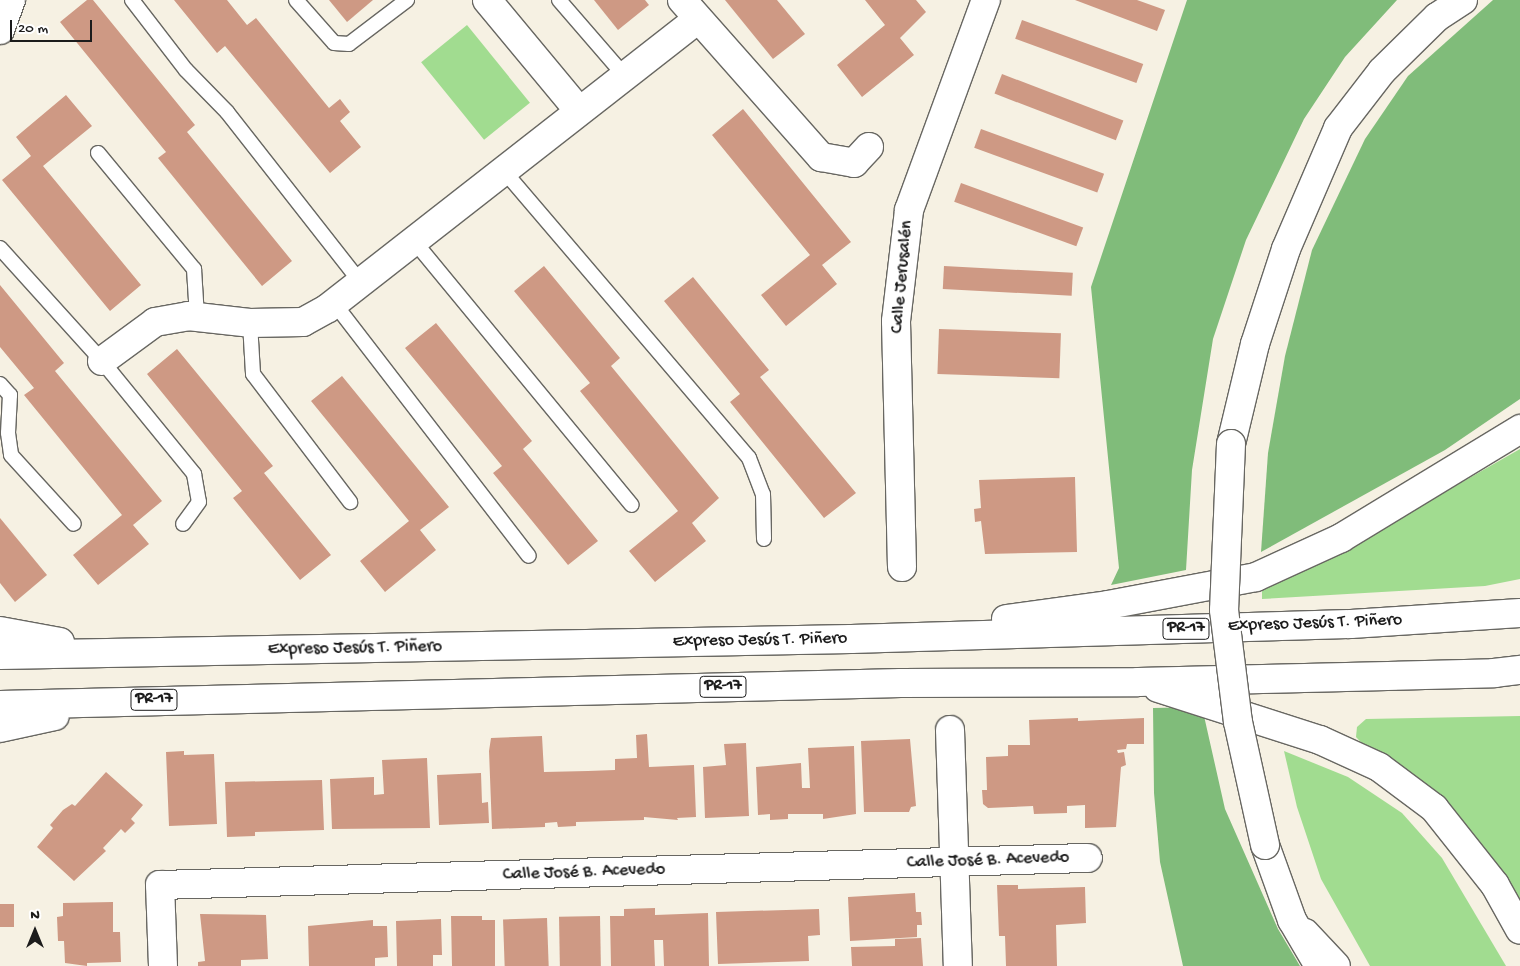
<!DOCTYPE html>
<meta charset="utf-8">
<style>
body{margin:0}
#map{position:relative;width:1520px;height:966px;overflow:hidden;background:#f6f1e3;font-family:"Gochi Hand",sans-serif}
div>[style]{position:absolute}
.green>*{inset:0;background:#a1dc90;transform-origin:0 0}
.forest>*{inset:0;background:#80bc7a}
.building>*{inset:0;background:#ce9984;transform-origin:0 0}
.roads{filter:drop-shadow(1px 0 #686762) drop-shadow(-1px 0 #686762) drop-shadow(0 1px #686762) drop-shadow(0 -1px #686762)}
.service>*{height:14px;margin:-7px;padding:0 7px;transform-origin:7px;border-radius:7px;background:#fff}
.minor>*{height:28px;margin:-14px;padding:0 14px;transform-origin:14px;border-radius:14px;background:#fff}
.tertiary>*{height:28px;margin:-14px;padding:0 14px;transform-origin:14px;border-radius:14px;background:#fff}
.trunk>*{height:28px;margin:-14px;padding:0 14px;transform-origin:14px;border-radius:14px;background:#fff}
.motorway>*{height:28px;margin:-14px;padding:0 14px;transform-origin:14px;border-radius:14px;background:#fff}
.bridges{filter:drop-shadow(1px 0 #686762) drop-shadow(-1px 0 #686762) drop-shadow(0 1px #686762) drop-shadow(0 -1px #686762)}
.trunk-bridge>*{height:28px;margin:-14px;padding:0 14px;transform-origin:14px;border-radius:14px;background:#fff}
span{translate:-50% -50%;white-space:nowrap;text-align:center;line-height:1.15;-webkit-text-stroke:4.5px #fff;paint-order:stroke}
.shield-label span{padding:1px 4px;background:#fff;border:1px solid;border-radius:4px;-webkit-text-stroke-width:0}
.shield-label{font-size:16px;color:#1c1c1c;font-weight:700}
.street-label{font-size:18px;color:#1c1c1c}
.north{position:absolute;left:10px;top:906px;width:50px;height:50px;-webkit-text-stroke:4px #fff;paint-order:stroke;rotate:0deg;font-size:14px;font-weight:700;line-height:20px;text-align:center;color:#1c1c1c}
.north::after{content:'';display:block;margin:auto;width:18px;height:22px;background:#1c1c1c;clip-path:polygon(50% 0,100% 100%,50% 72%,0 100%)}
.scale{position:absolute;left:10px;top:20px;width:82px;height:22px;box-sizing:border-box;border:2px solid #1c1c1c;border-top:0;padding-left:6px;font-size:15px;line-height:18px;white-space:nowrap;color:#1c1c1c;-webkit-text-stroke:4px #fff;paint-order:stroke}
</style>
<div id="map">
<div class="green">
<i style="left:467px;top:25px;width:100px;height:59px;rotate:51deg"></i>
<i style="clip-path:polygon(1520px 449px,1520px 579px,1485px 586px,1262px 599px,1262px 585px,1317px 565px)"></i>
<i style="clip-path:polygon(1520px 716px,1520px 913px,1356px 737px,1357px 727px,1366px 719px)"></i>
<i style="clip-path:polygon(1284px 751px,1348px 777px,1402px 813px,1442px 858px,1506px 966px,1370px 966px,1321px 879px,1297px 807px)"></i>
</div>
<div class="forest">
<i style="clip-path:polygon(1187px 0,1397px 0,1345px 57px,1304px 119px,1246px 240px,1213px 339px,1192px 470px,1186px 570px,1111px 585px,1119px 568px,1091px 287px)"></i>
<i style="clip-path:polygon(1493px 0,1520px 0,1520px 399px,1445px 450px,1261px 552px,1268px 453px,1285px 356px,1312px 250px,1365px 139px,1408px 76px)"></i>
<i style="clip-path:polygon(1202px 707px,1225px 809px,1278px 929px,1300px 966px,1183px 966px,1160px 862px,1154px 793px,1153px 708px)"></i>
</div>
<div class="building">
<i style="clip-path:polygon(87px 0,93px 0,195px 125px,187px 132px,292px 261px,262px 286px,158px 158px,166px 152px,60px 22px)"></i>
<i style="clip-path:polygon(174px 0,227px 0,247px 25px,256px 18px,329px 108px,340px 99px,350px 112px,340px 121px,361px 147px,330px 173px,225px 46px,217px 53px)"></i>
<i style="clip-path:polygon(329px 0,373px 0,347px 22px)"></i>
<i style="clip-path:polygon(594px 0,645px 0,649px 5px,618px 30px)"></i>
<i style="clip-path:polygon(725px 0,777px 0,805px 34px,773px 59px)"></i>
<i style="clip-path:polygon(865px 0,916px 0,926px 12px,900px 38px,914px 55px,862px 97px,837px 65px,885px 25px)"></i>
<i style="clip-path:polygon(1075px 0,1137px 0,1165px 10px,1157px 31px)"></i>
<i style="left:1022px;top:20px;width:129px;height:20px;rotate:20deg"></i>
<i style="left:1002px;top:74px;width:130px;height:21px;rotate:21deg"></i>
<i style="clip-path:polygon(66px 95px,92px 126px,43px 166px,141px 285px,110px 311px,2px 180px,31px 156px,16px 137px)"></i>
<i style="clip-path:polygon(743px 109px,851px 242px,822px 265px,837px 284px,786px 326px,761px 295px,810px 255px,712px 135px)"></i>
<i style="left:981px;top:129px;width:131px;height:20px;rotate:20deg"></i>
<i style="left:961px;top:183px;width:130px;height:20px;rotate:20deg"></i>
<i style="clip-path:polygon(544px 266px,620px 358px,611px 366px,719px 498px,692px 523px,706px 541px,655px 582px,629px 551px,678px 511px,580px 391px,590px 383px,514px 291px)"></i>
<i style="left:944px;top:266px;width:129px;height:23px;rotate:3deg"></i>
<i style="clip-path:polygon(693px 277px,769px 370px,760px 377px,856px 493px,824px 518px,730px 402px,740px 394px,664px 301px)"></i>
<i style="clip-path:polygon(0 285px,64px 363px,55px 371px,162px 501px,133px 525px,149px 544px,98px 585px,73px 555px,122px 515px,24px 395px,34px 388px,0 347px)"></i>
<i style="clip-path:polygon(436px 323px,532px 441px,523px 449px,598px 541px,568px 565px,493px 473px,502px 466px,405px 348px)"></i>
<i style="left:939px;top:329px;width:122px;height:45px;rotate:2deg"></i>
<i style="clip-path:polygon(177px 349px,273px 466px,264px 473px,331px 555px,300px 580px,233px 498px,242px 491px,147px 374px)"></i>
<i style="clip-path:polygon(342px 376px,449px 507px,420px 530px,436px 550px,385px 592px,360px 561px,409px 521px,311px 401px)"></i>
<i style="clip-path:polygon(1075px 477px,1077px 552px,985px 554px,981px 521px,975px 522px,974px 509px,981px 508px,979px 480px)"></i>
<i style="clip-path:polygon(0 518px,47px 575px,15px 602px,0 583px)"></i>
<i style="clip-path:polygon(1078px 718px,1078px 721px,1144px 718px,1144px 744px,1127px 744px,1126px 749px,1117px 750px,1118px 753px,1124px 752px,1126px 765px,1121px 767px,1116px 827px,1085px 828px,1085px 805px,1067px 806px,1067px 813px,1034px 814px,1033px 806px,988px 808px,983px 804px,982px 790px,987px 790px,986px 757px,1008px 756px,1008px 745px,1030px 745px,1029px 720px)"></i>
<i style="clip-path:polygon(647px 734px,649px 767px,694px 765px,696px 817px,677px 818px,678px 820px,644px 817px,644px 820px,576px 822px,576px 826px,558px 827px,557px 822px,545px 823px,545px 827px,492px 829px,489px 751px,491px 738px,542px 736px,544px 772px,588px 771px,615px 770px,615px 759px,637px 758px,636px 735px)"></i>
<i style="clip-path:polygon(910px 739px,916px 806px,911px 807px,909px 812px,864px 812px,861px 741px)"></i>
<i style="clip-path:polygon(746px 743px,749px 816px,705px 818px,703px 767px,726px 765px,724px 744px)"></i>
<i style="clip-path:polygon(854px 746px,856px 814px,823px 819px,823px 814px,788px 814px,788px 819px,770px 820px,770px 814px,758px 815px,756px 767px,801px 763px,802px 788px,810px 788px,808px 748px)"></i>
<i style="clip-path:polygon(184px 751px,184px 755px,214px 754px,217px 824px,169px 826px,166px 752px)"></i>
<i style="clip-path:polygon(427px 758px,430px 828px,332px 829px,330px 779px,374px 777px,374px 795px,384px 794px,382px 760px)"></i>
<i style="clip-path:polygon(106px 772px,143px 805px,131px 819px,135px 823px,125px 833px,121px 829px,103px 848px,106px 851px,74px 881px,37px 847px,53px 828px,50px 825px,63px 810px,72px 804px,75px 806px)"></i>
<i style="clip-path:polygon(481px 773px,482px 803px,488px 802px,489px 823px,439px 825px,437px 775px)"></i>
<i style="clip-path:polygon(322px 780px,324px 830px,255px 832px,255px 836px,227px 837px,225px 782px)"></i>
<i style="clip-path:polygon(997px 885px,1018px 885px,1018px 889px,1085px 887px,1086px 923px,1056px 925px,1057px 966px,1006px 966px,1005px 936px,999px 936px)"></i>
<i style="clip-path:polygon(915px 893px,916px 912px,921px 912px,922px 925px,917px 925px,917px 937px,850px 941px,848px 897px)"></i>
<i style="clip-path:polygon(113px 902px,113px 932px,120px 932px,121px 962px,87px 963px,87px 966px,65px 963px,64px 941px,58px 941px,57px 917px,63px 916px,63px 903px)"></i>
<i style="left:0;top:904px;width:14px;height:23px"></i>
<i style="clip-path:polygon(655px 908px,655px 915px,708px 913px,709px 966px,664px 966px,663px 940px,654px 940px,655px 966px,611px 966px,610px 916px,624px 916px,624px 909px)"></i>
<i style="clip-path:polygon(819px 909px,820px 935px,808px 936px,809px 961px,718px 964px,716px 912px)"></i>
<i style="clip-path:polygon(200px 914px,266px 915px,268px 959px,241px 960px,241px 966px,198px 966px,198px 962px,205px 961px)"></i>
<i style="clip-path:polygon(451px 916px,482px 916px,482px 920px,495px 920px,495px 966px,452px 966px)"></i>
<i style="left:600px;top:916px;width:50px;height:41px;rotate:89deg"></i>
<i style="left:547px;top:918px;width:48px;height:44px;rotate:88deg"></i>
<i style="clip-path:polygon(441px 919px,442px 955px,433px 955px,433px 966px,397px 966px,396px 921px)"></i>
<i style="clip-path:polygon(373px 920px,373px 926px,387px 926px,388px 957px,375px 958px,375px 966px,309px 966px,308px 926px)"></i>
<i style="clip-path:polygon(921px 938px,923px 966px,852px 966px,851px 947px,895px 946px,895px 939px)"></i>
</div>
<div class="roads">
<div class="service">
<i style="left:132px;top:0;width:88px;rotate:52.4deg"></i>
<i style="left:186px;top:70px;width:59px;rotate:45.7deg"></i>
<i style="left:227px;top:112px;width:217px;rotate:51.9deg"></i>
<i style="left:296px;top:0;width:57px;rotate:48.5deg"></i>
<i style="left:334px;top:43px;width:15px;rotate:4deg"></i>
<i style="left:349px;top:44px;width:73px;rotate:-37.2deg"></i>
<i style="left:559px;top:0;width:99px;rotate:49.1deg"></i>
<i style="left:98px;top:153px;width:151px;rotate:50.4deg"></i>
<i style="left:194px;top:269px;width:48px;rotate:86.4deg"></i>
<i style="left:504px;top:171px;width:377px;rotate:49.5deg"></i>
<i style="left:749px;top:458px;width:39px;rotate:69deg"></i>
<i style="left:763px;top:494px;width:45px;rotate:88.7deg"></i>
<i style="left:414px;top:241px;width:342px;rotate:50.5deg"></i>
<i style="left:0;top:248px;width:152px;rotate:47.9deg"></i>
<i style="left:102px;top:361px;width:146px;rotate:50.8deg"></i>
<i style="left:194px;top:474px;width:28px;rotate:80deg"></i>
<i style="left:199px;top:502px;width:27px;rotate:126deg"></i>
<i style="left:334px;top:303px;width:319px;rotate:52.4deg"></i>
<i style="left:250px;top:323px;width:51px;rotate:86.6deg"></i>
<i style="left:253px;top:374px;width:161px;rotate:52.8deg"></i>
<i style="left:0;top:384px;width:15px;rotate:48deg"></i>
<i style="left:10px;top:395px;width:38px;rotate:93deg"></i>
<i style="left:8px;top:433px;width:22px;rotate:82deg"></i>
<i style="left:11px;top:455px;width:93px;rotate:47.6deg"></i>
</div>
<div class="minor">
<i style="left:487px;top:0;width:144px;rotate:50.3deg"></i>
<i style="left:682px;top:0;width:210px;rotate:48.5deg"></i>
<i style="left:821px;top:157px;width:34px;rotate:10deg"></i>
<i style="left:854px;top:163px;width:22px;rotate:-47deg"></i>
<i style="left:102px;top:361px;width:66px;rotate:-36.3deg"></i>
<i style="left:155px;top:322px;width:34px;rotate:-10deg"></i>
<i style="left:188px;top:316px;width:62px;rotate:6.4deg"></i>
<i style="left:250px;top:323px;width:53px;rotate:-1.1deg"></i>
<i style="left:303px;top:322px;width:29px;rotate:-29deg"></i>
<i style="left:328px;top:308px;width:467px;rotate:-38deg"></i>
<i style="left:902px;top:567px;width:246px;rotate:-91.4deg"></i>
<i style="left:896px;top:321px;width:112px;rotate:-83.3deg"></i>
<i style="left:909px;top:210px;width:224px;rotate:-69.9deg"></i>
<i style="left:950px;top:730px;width:236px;rotate:88.1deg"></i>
<i style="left:163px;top:966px;width:81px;rotate:-92.1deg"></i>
<i style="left:160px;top:885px;width:928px;rotate:-1.67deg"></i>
</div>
<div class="tertiary">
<i style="left:0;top:30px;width:32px;rotate:-70deg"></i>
<i style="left:1305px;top:933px;width:45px;rotate:46.8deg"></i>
</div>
<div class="trunk">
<i style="left:1231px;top:444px;width:103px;rotate:-76.5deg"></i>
<i style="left:1255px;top:344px;width:100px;rotate:-71.9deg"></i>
<i style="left:1286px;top:249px;width:132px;rotate:-66.7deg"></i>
<i style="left:1338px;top:128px;width:72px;rotate:-52.3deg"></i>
<i style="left:1382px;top:71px;width:77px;rotate:-44.5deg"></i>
<i style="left:1437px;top:17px;width:31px;rotate:-33deg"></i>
<i style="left:1265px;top:845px;width:80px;rotate:70.2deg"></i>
<i style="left:1292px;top:920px;width:53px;rotate:59.6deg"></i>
</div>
<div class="motorway">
<i style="left:1006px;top:619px;width:103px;rotate:-7.8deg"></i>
<i style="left:1108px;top:605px;width:151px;rotate:-10.7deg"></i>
<i style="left:1256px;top:577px;width:94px;rotate:-24.6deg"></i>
<i style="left:1341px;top:538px;width:210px;rotate:-31.3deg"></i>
<i style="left:0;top:631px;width:61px;rotate:10.4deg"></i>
<i style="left:0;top:655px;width:851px;rotate:-1.08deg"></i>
<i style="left:851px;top:639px;width:500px;rotate:-1.72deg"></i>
<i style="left:1351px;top:624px;width:169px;rotate:-3.7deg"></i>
<i style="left:1158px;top:688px;width:170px;rotate:17.8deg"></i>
<i style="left:1320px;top:740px;width:65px;rotate:24.6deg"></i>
<i style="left:1379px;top:767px;width:69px;rotate:36.7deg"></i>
<i style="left:1434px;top:808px;width:98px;rotate:51.6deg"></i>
<i style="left:1495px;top:885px;width:51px;rotate:60.9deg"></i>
<i style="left:0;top:705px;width:901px;rotate:-1.4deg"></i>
<i style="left:901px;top:683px;width:237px;rotate:-0.2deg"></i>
<i style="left:1138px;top:682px;width:356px;rotate:-1.4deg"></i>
<i style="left:1494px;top:673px;width:26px;rotate:-7deg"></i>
<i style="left:0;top:728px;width:56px;rotate:-12.3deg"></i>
</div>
</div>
<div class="bridges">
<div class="trunk-bridge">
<i style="left:1231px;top:444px;width:166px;rotate:92.4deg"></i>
<i style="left:1224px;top:610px;width:113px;rotate:82.9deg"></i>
<i style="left:1238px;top:722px;width:126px;rotate:77.6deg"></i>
</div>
</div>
<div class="shield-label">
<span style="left:1186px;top:629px">PR-17</span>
<span style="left:723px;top:687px">PR-17</span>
<span style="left:154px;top:700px">PR-17</span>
</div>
<div class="street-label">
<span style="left:903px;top:277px;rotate:-85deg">Calle Jerusalén</span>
<span style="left:1315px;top:624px;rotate:-2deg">Expreso Jesús T. Piñero</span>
<span style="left:760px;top:641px;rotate:-1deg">Expreso Jesús T. Piñero</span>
<span style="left:355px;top:649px;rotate:-1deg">Expreso Jesús T. Piñero</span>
<span style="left:988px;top:861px;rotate:-2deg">Calle José B. Acevedo</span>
<span style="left:584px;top:873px;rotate:-2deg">Calle José B. Acevedo</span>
</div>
<div class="north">N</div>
<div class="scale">20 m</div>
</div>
